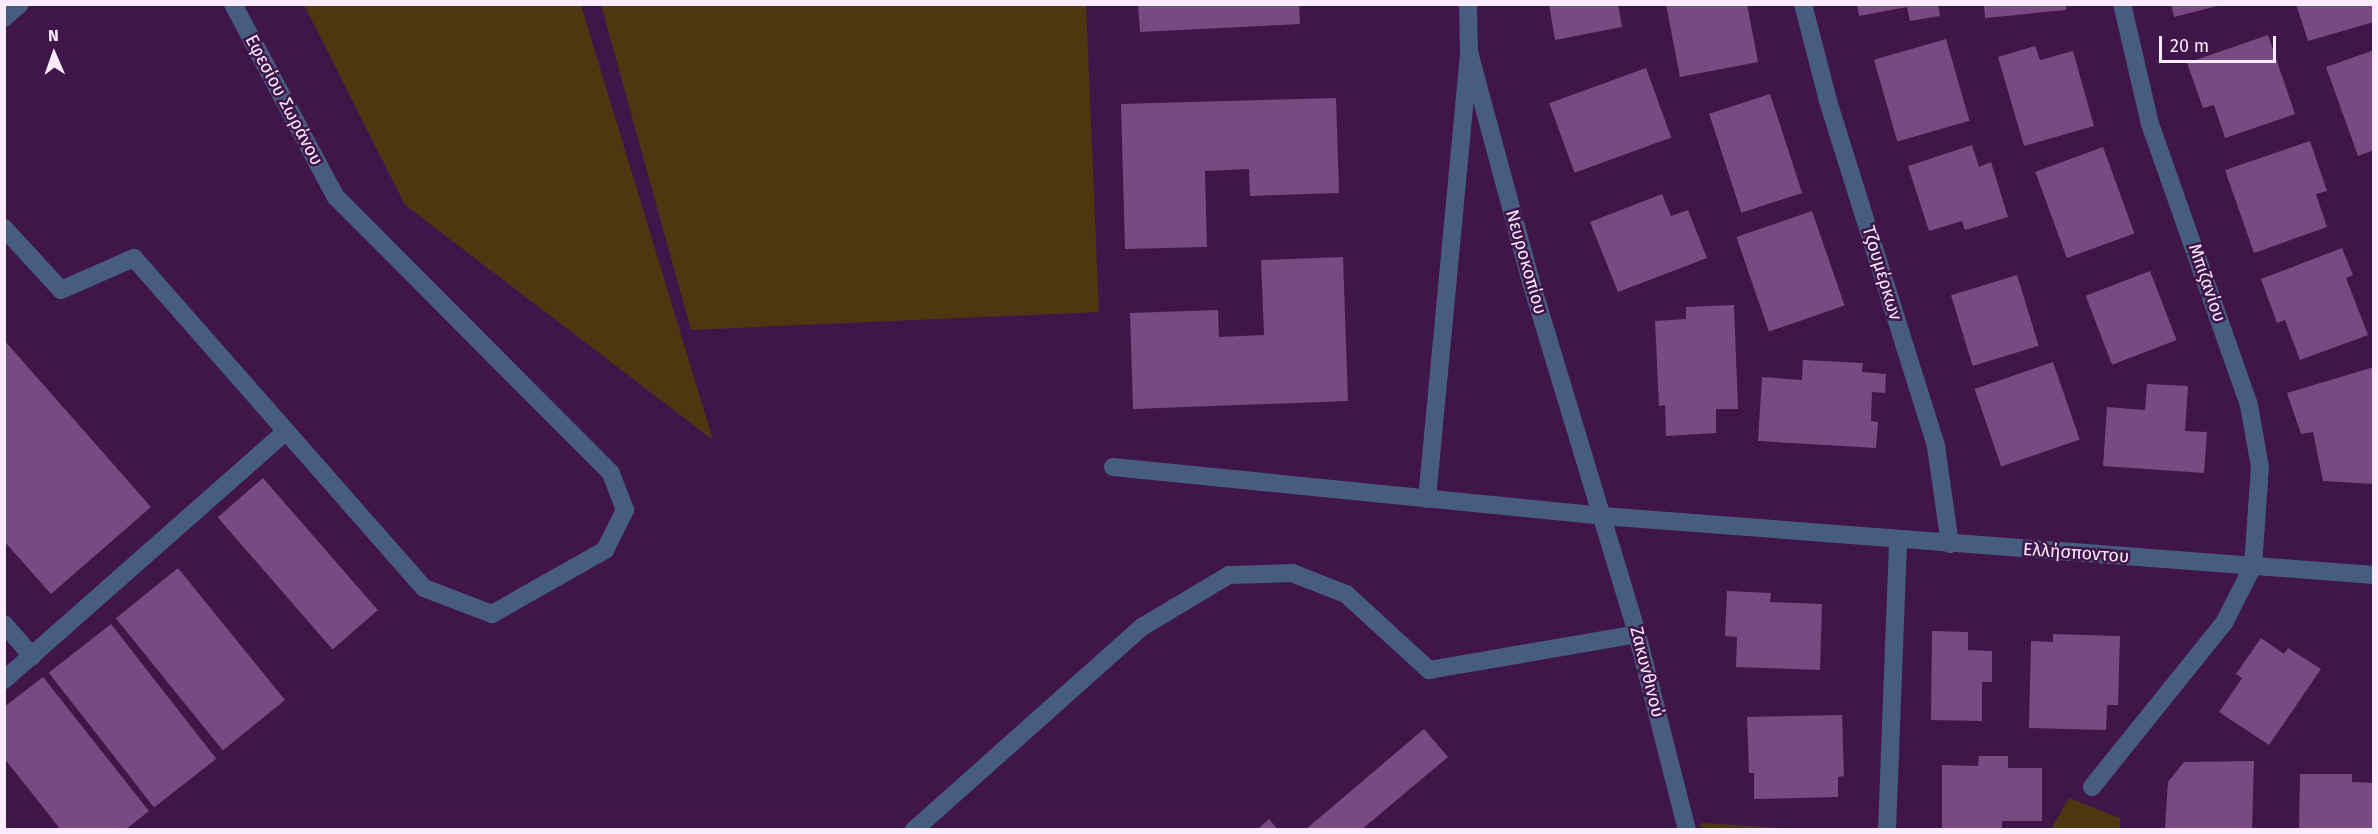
<!DOCTYPE html>
<meta charset="utf-8">
<style>
body{margin:0}
#map{position:relative;width:2378px;height:834px;overflow:hidden;background:#40154a;font-family:"Fira Sans",sans-serif}
div>[style]{position:absolute}
.green>*{inset:0;background:#4c3711}
.building>*{inset:0;background:#774a82;transform-origin:0 0}
.service>*{height:18px;margin:-9px;padding:0 9px;transform-origin:9px;border-radius:9px;background:#475d7f}
.minor>*{height:18px;margin:-9px;padding:0 9px;transform-origin:9px;border-radius:9px;background:#475d7f}
.tertiary>*{height:18px;margin:-9px;padding:0 9px;transform-origin:9px;border-radius:9px;background:#475d7f}
span{translate:-50% -50%;white-space:nowrap;text-align:center;line-height:1.15;-webkit-text-stroke:5px #40154a;paint-order:stroke}
.street-label{font-size:18px;color:#fbebfe}
.frame{position:absolute;inset:0;border:6px solid #fbebfe;pointer-events:none}
.north{position:absolute;left:24px;top:24px;width:60px;height:60px;-webkit-text-stroke:4px #40154a;paint-order:stroke;rotate:358deg;font-size:16px;font-weight:700;line-height:24px;text-align:center;color:#fbebfe}
.north::after{content:'';display:block;margin:auto;width:21px;height:27px;background:#fbebfe;clip-path:polygon(50% 0,100% 100%,50% 72%,0 100%)}
.scale{position:absolute;left:2159px;top:36px;width:117px;height:27px;box-sizing:border-box;border:3px solid #fbebfe;border-top:0;padding-left:8px;font-size:18px;line-height:21px;white-space:nowrap;color:#fbebfe;-webkit-text-stroke:4px #40154a;paint-order:stroke}
</style>
<div id="map">
<div class="green">
<i style="clip-path:polygon(304px 5px,581px 5px,713px 440px,405px 205px)"></i>
<i style="clip-path:polygon(601px 5px,1086px 5px,1099px 312px,691px 330px)"></i>
<i style="clip-path:polygon(2069px 798px,2120px 818px,2120px 829px,2051px 829px)"></i>
<i style="clip-path:polygon(1700px 823px,1803px 829px,1702px 829px)"></i>
</div>
<div class="building">
<i style="clip-path:polygon(1549px 4px,1618px 4px,1622px 27px,1555px 40px)"></i>
<i style="clip-path:polygon(1666px 4px,1747px 4px,1758px 62px,1680px 77px)"></i>
<i style="clip-path:polygon(1857px 4px,1938px 4px,1940px 16px,1910px 21px,1907px 7px,1859px 16px)"></i>
<i style="clip-path:polygon(1984px 4px,2066px 4px,2066px 10px,1985px 18px)"></i>
<i style="clip-path:polygon(2171px 4px,2221px 4px,2221px 5px,2174px 17px)"></i>
<i style="clip-path:polygon(2296px 4px,2374px 4px,2374px 22px,2308px 41px)"></i>
<i style="clip-path:polygon(1138px 5px,1299px 5px,1300px 24px,1140px 32px)"></i>
<i style="clip-path:polygon(2268px 35px,2295px 114px,2225px 138px,2214px 105px,2203px 108px,2187px 63px)"></i>
<i style="left:1946px;top:39px;width:85px;height:75px;rotate:74deg"></i>
<i style="clip-path:polygon(2035px 46px,2040px 60px,2073px 51px,2094px 126px,2024px 146px,1998px 57px)"></i>
<i style="clip-path:polygon(2374px 50px,2374px 150px,2358px 156px,2326px 67px)"></i>
<i style="left:1646px;top:68px;width:74px;height:103px;rotate:70deg"></i>
<i style="left:1770px;top:94px;width:104px;height:64px;rotate:72deg"></i>
<i style="clip-path:polygon(1336px 98px,1339px 193px,1250px 196px,1249px 169px,1205px 171px,1207px 247px,1125px 249px,1121px 104px)"></i>
<i style="clip-path:polygon(2310px 141px,2327px 191px,2316px 194px,2327px 227px,2254px 253px,2225px 170px)"></i>
<i style="clip-path:polygon(1972px 145px,1979px 167px,1991px 162px,2008px 217px,1965px 230px,1962px 221px,1929px 231px,1908px 166px)"></i>
<i style="left:2103px;top:147px;width:92px;height:72px;rotate:70deg"></i>
<i style="clip-path:polygon(1662px 194px,1671px 216px,1688px 210px,1707px 258px,1618px 292px,1590px 222px)"></i>
<i style="left:1812px;top:211px;width:100px;height:80px;rotate:71deg"></i>
<i style="clip-path:polygon(2342px 248px,2353px 275px,2346px 278px,2368px 335px,2300px 360px,2285px 320px,2277px 323px,2261px 279px)"></i>
<i style="clip-path:polygon(1343px 257px,1348px 401px,1133px 409px,1130px 313px,1218px 310px,1219px 337px,1264px 335px,1261px 260px)"></i>
<i style="left:2150px;top:271px;width:74px;height:69px;rotate:69deg"></i>
<i style="left:2017px;top:275px;width:74px;height:69px;rotate:73deg"></i>
<i style="clip-path:polygon(1734px 305px,1738px 409px,1716px 409px,1716px 433px,1666px 436px,1665px 405px,1659px 406px,1655px 321px,1686px 319px,1686px 307px)"></i>
<i style="clip-path:polygon(4px 340px,151px 507px,51px 594px,4px 541px)"></i>
<i style="clip-path:polygon(1803px 360px,1863px 363px,1862px 372px,1886px 374px,1885px 393px,1872px 392px,1871px 421px,1878px 422px,1876px 448px,1758px 441px,1762px 377px,1802px 380px)"></i>
<i style="left:2053px;top:362px;width:82px;height:83px;rotate:71deg"></i>
<i style="clip-path:polygon(2374px 367px,2374px 484px,2323px 481px,2313px 432px,2301px 434px,2287px 393px)"></i>
<i style="clip-path:polygon(2147px 384px,2188px 386px,2185px 431px,2207px 432px,2204px 473px,2103px 466px,2107px 407px,2145px 410px)"></i>
<i style="left:263px;top:478px;width:175px;height:60px;rotate:49deg"></i>
<i style="left:178px;top:568px;width:170px;height:80px;rotate:51deg"></i>
<i style="clip-path:polygon(1727px 591px,1771px 593px,1770px 602px,1822px 604px,1820px 670px,1736px 667px,1737px 637px,1725px 636px)"></i>
<i style="left:111px;top:624px;width:171px;height:79px;rotate:52deg"></i>
<i style="clip-path:polygon(1932px 631px,1968px 632px,1968px 650px,1992px 651px,1992px 682px,1982px 682px,1982px 721px,1931px 720px)"></i>
<i style="clip-path:polygon(2053px 634px,2120px 636px,2118px 705px,2107px 705px,2106px 730px,2029px 728px,2031px 641px,2053px 642px)"></i>
<i style="clip-path:polygon(2261px 638px,2284px 654px,2288px 648px,2321px 669px,2269px 745px,2219px 712px,2242px 678px,2236px 674px)"></i>
<i style="clip-path:polygon(43px 677px,149px 811px,125px 830px,61px 830px,4px 758px,4px 707px)"></i>
<i style="clip-path:polygon(1842px 715px,1844px 776px,1838px 777px,1838px 797px,1754px 799px,1754px 773px,1749px 773px,1747px 717px)"></i>
<i style="clip-path:polygon(1424px 729px,1448px 757px,1361px 830px,1305px 830px)"></i>
<i style="clip-path:polygon(1979px 756px,2008px 756px,2008px 768px,2042px 768px,2042px 821px,2002px 821px,2002px 830px,1942px 830px,1942px 765px,1978px 766px)"></i>
<i style="clip-path:polygon(2254px 761px,2252px 830px,2165px 829px,2168px 782px,2184px 762px)"></i>
<i style="clip-path:polygon(2300px 774px,2352px 774px,2352px 782px,2374px 783px,2374px 830px,2299px 830px)"></i>
<i style="clip-path:polygon(1269px 819px,1278px 830px,1257px 830px)"></i>
</div>
<div class="service">
<i style="left:4px;top:18px;width:21px;rotate:-41deg"></i>
<i style="left:4px;top:228px;width:84px;rotate:47.4deg"></i>
<i style="left:61px;top:290px;width:80px;rotate:-23.7deg"></i>
<i style="left:134px;top:258px;width:439px;rotate:48.7deg"></i>
<i style="left:424px;top:588px;width:73px;rotate:20.9deg"></i>
<i style="left:492px;top:614px;width:130px;rotate:-29.5deg"></i>
<i style="left:605px;top:550px;width:45px;rotate:-63.4deg"></i>
<i style="left:625px;top:510px;width:40px;rotate:-111deg"></i>
<i style="left:611px;top:473px;width:391px;rotate:-134.9deg"></i>
<i style="left:4px;top:624px;width:43px;rotate:48.8deg"></i>
<i style="left:4px;top:680px;width:376px;rotate:-41.4deg"></i>
<i style="left:914px;top:830px;width:305px;rotate:-41.7deg"></i>
<i style="left:1142px;top:627px;width:101px;rotate:-30.9deg"></i>
<i style="left:1229px;top:575px;width:63px;rotate:-1.8deg"></i>
<i style="left:1292px;top:573px;width:58px;rotate:21.3deg"></i>
<i style="left:1346px;top:594px;width:113px;rotate:42.5deg"></i>
<i style="left:1429px;top:670px;width:211px;rotate:-9.8deg"></i>
</div>
<div class="minor">
<i style="left:233px;top:4px;width:217px;rotate:62deg"></i>
<i style="left:1803px;top:4px;width:100px;rotate:75.5deg"></i>
<i style="left:1828px;top:101px;width:362px;rotate:72.6deg"></i>
<i style="left:1936px;top:446px;width:99px;rotate:81.9deg"></i>
<i style="left:1113px;top:467px;width:492px;rotate:5.7deg"></i>
<i style="left:1603px;top:516px;width:773px;rotate:4.38deg"></i>
<i style="left:1427px;top:499px;width:448px;rotate:-84.6deg"></i>
<i style="left:2092px;top:787px;width:211px;rotate:-51.2deg"></i>
<i style="left:2224px;top:623px;width:64px;rotate:-63deg"></i>
<i style="left:2253px;top:566px;width:99px;rotate:-86deg"></i>
<i style="left:2260px;top:467px;width:63px;rotate:-100.1deg"></i>
<i style="left:2249px;top:405px;width:298px;rotate:-109.4deg"></i>
<i style="left:2150px;top:124px;width:123px;rotate:-103.1deg"></i>
<i style="left:1887px;top:830px;width:290px;rotate:-87.8deg"></i>
</div>
<div class="tertiary">
<i style="left:1468px;top:4px;width:48px;rotate:88.8deg"></i>
<i style="left:1469px;top:52px;width:238px;rotate:74.9deg"></i>
<i style="left:1531px;top:282px;width:368px;rotate:73.2deg"></i>
<i style="left:1637px;top:634px;width:202px;rotate:75.7deg"></i>
</div>
<div class="street-label">
<span style="left:284px;top:100px;rotate:62deg">Εφεσίου Σωράνου</span>
<span style="left:1526px;top:262px;rotate:74deg">Νευροκοπίου</span>
<span style="left:1882px;top:273px;rotate:73deg">Τζουμέρκων</span>
<span style="left:2207px;top:283px;rotate:71deg">Μπιζανίου</span>
<span style="left:2076px;top:553px;rotate:4deg">Ελλήσποντου</span>
<span style="left:1647px;top:672px;rotate:76deg">Ζακυνθινού</span>
</div>
<div class="frame"></div>
<div class="north">N</div>
<div class="scale">20 m</div>
</div>
